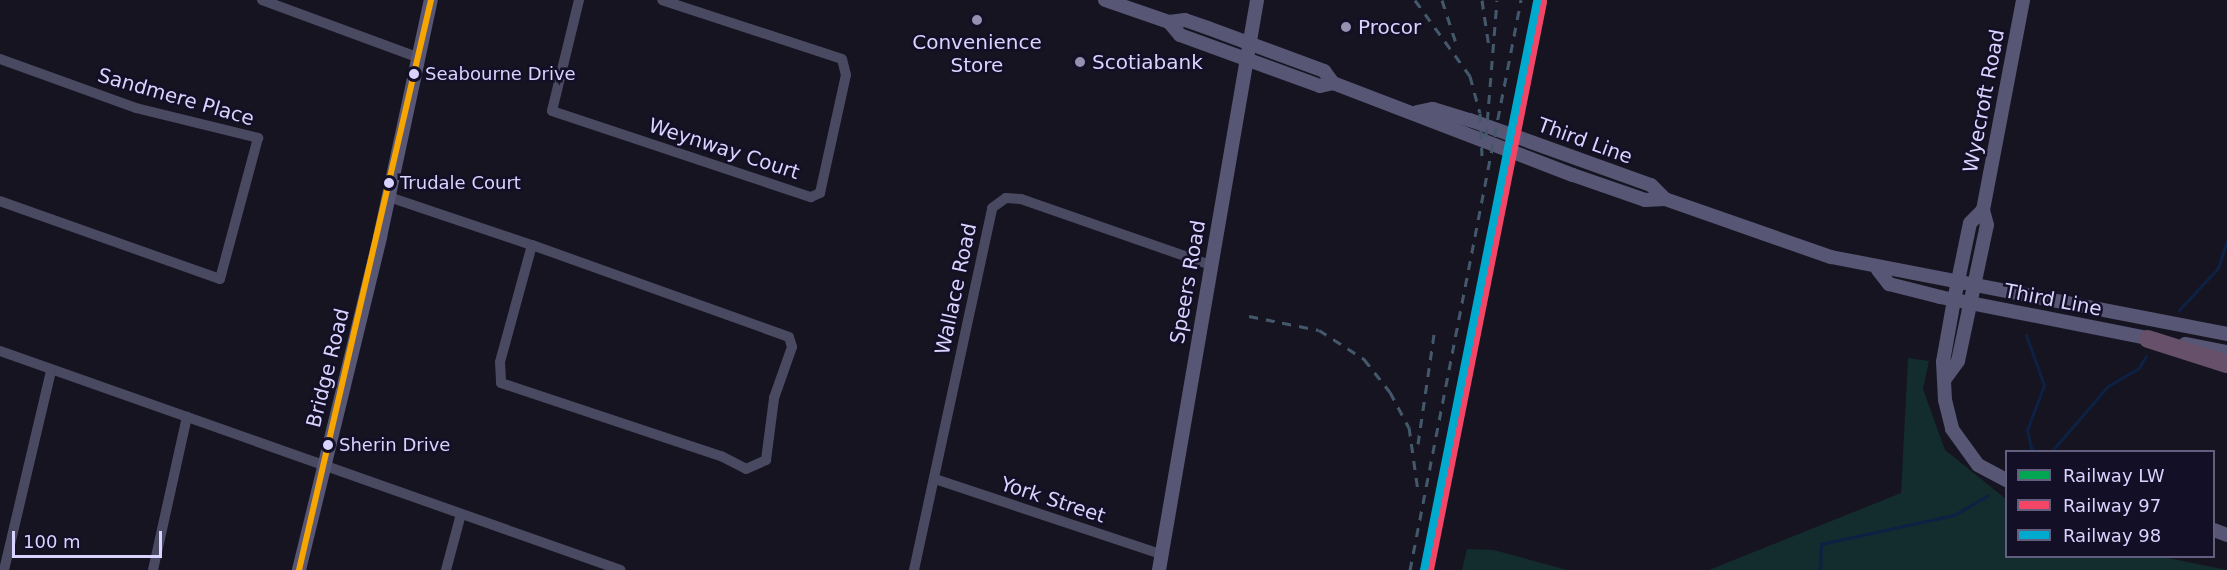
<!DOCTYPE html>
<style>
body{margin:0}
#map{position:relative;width:2227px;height:570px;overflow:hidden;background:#161421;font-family:"DejaVu Sans",sans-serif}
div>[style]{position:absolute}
.green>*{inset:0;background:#132c2d}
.stream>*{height:3px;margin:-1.5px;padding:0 1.5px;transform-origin:1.5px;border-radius:1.5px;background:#0d2144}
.street>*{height:10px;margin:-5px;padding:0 5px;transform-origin:5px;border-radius:5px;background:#4a4962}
.secondary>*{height:14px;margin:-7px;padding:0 7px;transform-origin:7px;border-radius:7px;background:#575674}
.highway>*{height:18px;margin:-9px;padding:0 9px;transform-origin:9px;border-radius:9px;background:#67516a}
.rail>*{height:3px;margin-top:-1.5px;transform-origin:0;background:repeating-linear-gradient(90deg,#43596b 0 9px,transparent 0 17px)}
.bus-1>*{height:6px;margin:-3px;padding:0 3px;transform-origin:3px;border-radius:3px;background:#f7a600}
.rail-1>*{height:8px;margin:-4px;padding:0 4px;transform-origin:4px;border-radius:4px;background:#00a651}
.rail-2>*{height:8px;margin:-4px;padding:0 4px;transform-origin:4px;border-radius:4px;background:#f34667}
.rail-3>*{height:8px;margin:-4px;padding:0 4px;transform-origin:4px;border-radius:4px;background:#00a9ce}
.dots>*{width:16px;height:16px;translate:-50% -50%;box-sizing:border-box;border:3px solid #130f26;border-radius:50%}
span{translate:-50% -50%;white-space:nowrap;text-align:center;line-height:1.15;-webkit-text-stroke:5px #130f26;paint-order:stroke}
.bus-label{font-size:18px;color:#d9d4ff}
.left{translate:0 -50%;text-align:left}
.poi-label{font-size:20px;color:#d9d4ff}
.street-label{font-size:20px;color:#d9d4ff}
.legend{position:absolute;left:2005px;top:450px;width:210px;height:108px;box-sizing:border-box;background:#130f26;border:2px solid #625e7d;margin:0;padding:8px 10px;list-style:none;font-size:18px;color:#d9d4ff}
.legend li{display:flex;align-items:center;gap:12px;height:30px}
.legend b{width:30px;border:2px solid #625e7d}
.scale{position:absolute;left:12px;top:531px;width:150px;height:27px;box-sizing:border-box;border:3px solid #d9d4ff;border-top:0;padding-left:8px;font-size:18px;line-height:21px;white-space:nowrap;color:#d9d4ff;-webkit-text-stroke:4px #130f26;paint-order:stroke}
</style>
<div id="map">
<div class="green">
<i style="clip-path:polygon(1908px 358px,1929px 361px,1923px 389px,1945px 450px,2006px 499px,2006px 556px,2163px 557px,2227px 570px,1709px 570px,1901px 493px)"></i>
<i style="clip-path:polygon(1467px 549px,1494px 550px,1567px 570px,1462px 570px)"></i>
</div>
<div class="stream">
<i style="left:2179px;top:310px;width:57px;rotate:-47.1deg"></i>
<i style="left:2218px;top:268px;width:28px;rotate:-72deg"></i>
<i style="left:2026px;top:335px;width:53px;rotate:70.2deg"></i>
<i style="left:2044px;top:385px;width:48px;rotate:110.7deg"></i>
<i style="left:2027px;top:430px;width:23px;rotate:77deg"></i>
<i style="left:2051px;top:452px;width:87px;rotate:-49.2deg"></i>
<i style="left:2108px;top:386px;width:34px;rotate:-30deg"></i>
<i style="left:2138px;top:369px;width:15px;rotate:-58deg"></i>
<i style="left:1820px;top:570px;width:26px;rotate:-88deg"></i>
<i style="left:1821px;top:544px;width:136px;rotate:-12.3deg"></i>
<i style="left:1954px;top:515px;width:39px;rotate:-30deg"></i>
</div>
<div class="street">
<i style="left:262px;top:0;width:165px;rotate:20.2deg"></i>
<i style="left:579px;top:0;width:114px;rotate:103.7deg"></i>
<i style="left:552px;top:111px;width:273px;rotate:18.4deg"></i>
<i style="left:811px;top:197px;width:10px;rotate:-24deg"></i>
<i style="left:820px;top:193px;width:121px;rotate:-77.6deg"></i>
<i style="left:846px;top:75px;width:16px;rotate:-104deg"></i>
<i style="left:842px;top:59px;width:189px;rotate:-161.9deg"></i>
<i style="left:0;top:59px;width:145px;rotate:19.8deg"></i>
<i style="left:136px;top:108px;width:126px;rotate:13.8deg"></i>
<i style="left:258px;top:138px;width:146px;rotate:105.1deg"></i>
<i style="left:220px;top:279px;width:233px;rotate:-160.5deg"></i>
<i style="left:389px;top:197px;width:151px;rotate:18.6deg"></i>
<i style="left:532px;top:245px;width:121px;rotate:105.3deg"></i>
<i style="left:500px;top:362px;width:21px;rotate:87deg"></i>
<i style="left:501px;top:383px;width:232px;rotate:18.4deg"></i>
<i style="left:721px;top:456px;width:28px;rotate:27deg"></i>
<i style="left:746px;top:469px;width:22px;rotate:-24deg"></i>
<i style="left:766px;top:460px;width:63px;rotate:-82.6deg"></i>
<i style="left:774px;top:398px;width:54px;rotate:-70.6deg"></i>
<i style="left:792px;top:347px;width:10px;rotate:-107deg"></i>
<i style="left:789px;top:337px;width:273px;rotate:-160.3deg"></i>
<i style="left:0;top:351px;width:658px;rotate:19.43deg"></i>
<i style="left:935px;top:479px;width:238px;rotate:18.4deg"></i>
<i style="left:4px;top:570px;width:204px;rotate:-76.7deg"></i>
<i style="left:153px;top:570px;width:157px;rotate:-77.5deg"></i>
<i style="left:446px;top:570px;width:58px;rotate:-75deg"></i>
<i style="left:914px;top:570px;width:370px;rotate:-77.8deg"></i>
<i style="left:992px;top:208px;width:17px;rotate:-36deg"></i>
<i style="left:1006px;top:198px;width:15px;rotate:4deg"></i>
<i style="left:1021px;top:199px;width:201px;rotate:19.2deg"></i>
</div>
<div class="secondary">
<i style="left:1105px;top:0;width:68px;rotate:19deg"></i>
<i style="left:1169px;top:22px;width:16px;rotate:-7deg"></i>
<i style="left:1185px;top:20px;width:24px;rotate:19deg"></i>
<i style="left:1208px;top:28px;width:124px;rotate:20.3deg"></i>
<i style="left:1324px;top:71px;width:15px;rotate:53deg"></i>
<i style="left:1169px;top:22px;width:17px;rotate:50deg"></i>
<i style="left:1180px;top:35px;width:149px;rotate:20deg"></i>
<i style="left:1320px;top:86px;width:13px;rotate:-13deg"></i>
<i style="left:1333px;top:83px;width:257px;rotate:21deg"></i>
<i style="left:1573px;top:175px;width:76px;rotate:19.1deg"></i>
<i style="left:1645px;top:200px;width:20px;rotate:-3deg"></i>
<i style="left:1665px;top:199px;width:176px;rotate:19.3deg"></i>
<i style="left:1831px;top:257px;width:403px;rotate:11deg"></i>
<i style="left:1417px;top:112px;width:16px;rotate:-11deg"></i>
<i style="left:1433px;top:109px;width:39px;rotate:17deg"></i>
<i style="left:1470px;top:120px;width:192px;rotate:19.8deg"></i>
<i style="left:1651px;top:185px;width:20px;rotate:45deg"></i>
<i style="left:1983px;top:210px;width:18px;rotate:135deg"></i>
<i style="left:1970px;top:223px;width:79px;rotate:101.7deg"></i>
<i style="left:1954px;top:300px;width:63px;rotate:100.1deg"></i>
<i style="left:1943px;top:362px;width:38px;rotate:87deg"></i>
<i style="left:1945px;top:400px;width:30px;rotate:76deg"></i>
<i style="left:1952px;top:429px;width:44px;rotate:54.2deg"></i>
<i style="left:1978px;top:465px;width:32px;rotate:28deg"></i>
<i style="left:1878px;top:270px;width:18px;rotate:52deg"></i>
<i style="left:1889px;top:284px;width:53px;rotate:14.3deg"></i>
<i style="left:1940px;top:297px;width:221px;rotate:11.2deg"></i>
<i style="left:2185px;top:344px;width:43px;rotate:10.8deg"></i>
<i style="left:1945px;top:379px;width:22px;rotate:-54deg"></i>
<i style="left:1958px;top:361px;width:139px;rotate:-78deg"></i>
<i style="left:1987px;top:225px;width:16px;rotate:-105deg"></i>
<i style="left:1983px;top:210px;width:214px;rotate:-79.2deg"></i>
<i style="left:2214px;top:530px;width:14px;rotate:21deg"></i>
<i style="left:299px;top:570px;width:343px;rotate:-76.3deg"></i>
<i style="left:380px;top:237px;width:242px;rotate:-77.9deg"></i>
<i style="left:1159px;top:570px;width:578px;rotate:-80.24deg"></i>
</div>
<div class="highway">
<i style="left:2148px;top:339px;width:83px;rotate:17.6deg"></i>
</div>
<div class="rail">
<i style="left:1415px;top:0;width:94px;rotate:54.1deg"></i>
<i style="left:1470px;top:76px;width:38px;rotate:75deg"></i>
<i style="left:1480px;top:113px;width:43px;rotate:87.3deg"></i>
<i style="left:1442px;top:0;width:45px;rotate:72deg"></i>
<i style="left:1482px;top:0;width:48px;rotate:81.5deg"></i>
<i style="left:1486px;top:137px;width:137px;rotate:-85.4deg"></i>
<i style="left:1249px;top:316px;width:71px;rotate:11.3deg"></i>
<i style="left:1319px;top:330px;width:54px;rotate:32.8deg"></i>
<i style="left:1364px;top:359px;width:42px;rotate:51.8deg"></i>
<i style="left:1390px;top:392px;width:40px;rotate:62deg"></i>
<i style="left:1409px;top:427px;width:65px;rotate:82deg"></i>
<i style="left:1418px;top:444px;width:111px;rotate:-81.7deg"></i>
<i style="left:1410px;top:570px;width:581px;rotate:-78.98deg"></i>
</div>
<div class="bus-1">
<i style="left:299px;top:570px;width:585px;rotate:-76.96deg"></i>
</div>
<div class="rail-1">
<i style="left:1428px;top:570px;width:581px;rotate:-78.59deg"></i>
</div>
<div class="rail-2">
<i style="left:1430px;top:570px;width:579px;rotate:-78.75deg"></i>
</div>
<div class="rail-3">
<i style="left:1424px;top:570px;width:579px;rotate:-78.75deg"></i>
</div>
<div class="dots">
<i style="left:977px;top:20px;background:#9591b1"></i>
<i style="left:1346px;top:27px;background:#9591b1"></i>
<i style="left:1080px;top:62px;background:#9591b1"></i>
<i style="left:414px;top:74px;background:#d9d4ff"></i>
<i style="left:389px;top:183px;background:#d9d4ff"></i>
<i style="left:328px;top:445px;background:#d9d4ff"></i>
</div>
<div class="bus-label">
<span class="left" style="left:425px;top:74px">Seabourne Drive</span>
<span class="left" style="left:400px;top:183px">Trudale Court</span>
<span class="left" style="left:339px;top:445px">Sherin Drive</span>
</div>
<div class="poi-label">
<span class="left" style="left:1358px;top:27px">Procor</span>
<span style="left:977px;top:54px">Convenience<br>Store</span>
<span class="left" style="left:1092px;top:62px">Scotiabank</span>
</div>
<div class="street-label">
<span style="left:176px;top:97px;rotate:16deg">Sandmere Place</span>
<span style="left:1984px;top:101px;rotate:-79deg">Wyecroft Road</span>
<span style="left:1585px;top:141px;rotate:20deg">Third Line</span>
<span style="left:724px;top:149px;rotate:18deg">Weynway Court</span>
<span style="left:1188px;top:282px;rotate:-80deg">Speers Road</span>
<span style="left:956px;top:289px;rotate:-78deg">Wallace Road</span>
<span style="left:2053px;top:300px;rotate:11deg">Third Line</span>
<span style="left:328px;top:368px;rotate:-76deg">Bridge Road</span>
<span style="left:1053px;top:500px;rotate:18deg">York Street</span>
</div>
<ul class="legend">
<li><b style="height:8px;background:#00a651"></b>Railway LW</li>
<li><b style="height:8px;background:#f34667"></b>Railway 97</li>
<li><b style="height:8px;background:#00a9ce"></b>Railway 98</li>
</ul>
<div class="scale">100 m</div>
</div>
